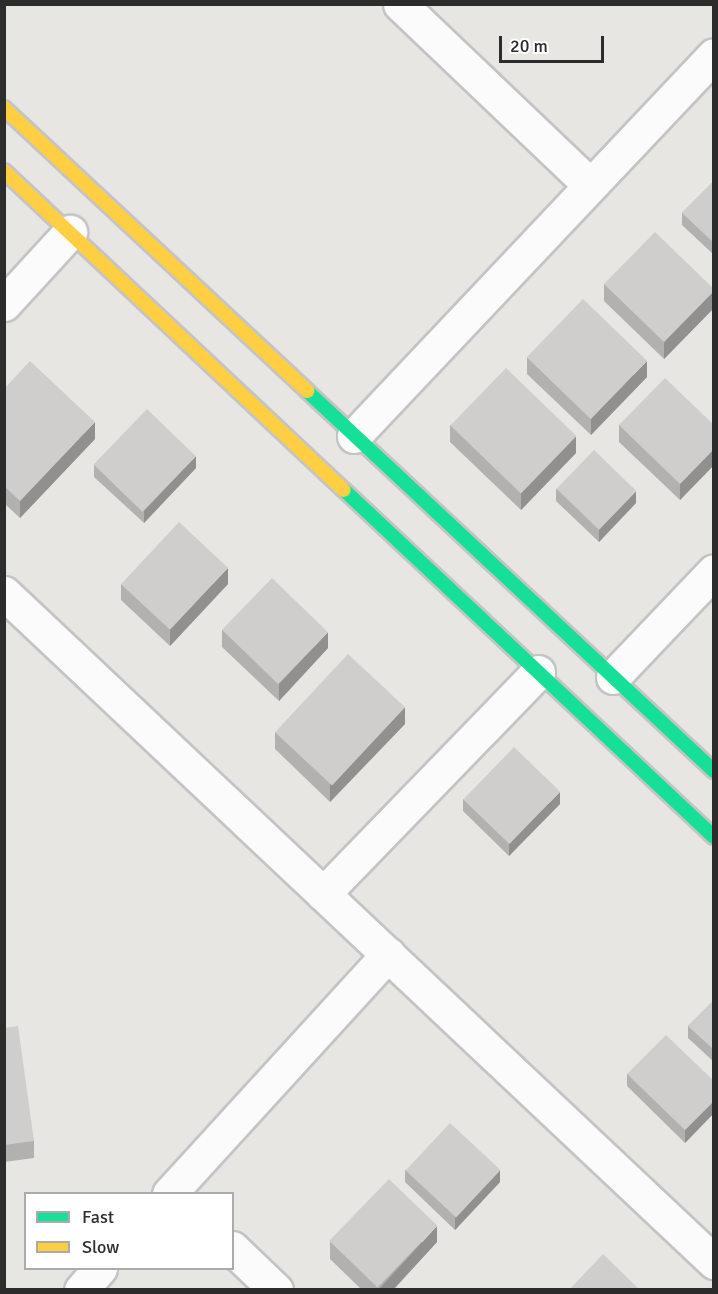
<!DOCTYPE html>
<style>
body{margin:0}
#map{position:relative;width:718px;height:1294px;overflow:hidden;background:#e8e6e3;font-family:Signika,sans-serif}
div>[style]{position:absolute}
.roads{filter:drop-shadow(2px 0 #c5c4c5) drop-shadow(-2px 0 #c5c4c5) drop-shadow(0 2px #c5c4c5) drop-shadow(0 -2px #c5c4c5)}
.street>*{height:33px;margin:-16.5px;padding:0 16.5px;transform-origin:16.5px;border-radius:16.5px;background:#fcfbfb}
.fast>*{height:14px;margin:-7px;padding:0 7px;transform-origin:7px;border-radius:7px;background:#16e098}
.slow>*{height:14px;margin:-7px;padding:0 7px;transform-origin:7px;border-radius:7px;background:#ffcf43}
.wall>*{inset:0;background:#b3b1af}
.shaded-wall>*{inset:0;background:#92908f}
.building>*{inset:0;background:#d0cecc;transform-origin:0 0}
span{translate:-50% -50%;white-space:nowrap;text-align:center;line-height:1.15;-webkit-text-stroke:4.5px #fff;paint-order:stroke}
.frame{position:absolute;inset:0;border:6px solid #2c2c2c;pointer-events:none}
.legend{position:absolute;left:24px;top:1192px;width:210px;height:78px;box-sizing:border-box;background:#fff;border:2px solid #ababab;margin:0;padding:8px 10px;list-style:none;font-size:18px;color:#2c2c2c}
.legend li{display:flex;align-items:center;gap:12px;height:30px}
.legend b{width:30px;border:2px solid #ababab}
.scale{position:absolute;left:499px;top:36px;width:105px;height:27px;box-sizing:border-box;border:3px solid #2c2c2c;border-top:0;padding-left:8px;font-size:18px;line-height:21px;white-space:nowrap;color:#2c2c2c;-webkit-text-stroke:4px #fff;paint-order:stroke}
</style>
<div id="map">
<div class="roads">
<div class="street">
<i style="left:400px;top:4px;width:262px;rotate:43.6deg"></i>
<i style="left:4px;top:304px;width:98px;rotate:-47.5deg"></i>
<i style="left:354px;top:436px;width:524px;rotate:-46.62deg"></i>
<i style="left:4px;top:593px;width:976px;rotate:43.3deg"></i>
<i style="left:613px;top:677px;width:146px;rotate:-46.4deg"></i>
<i style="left:323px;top:894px;width:309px;rotate:-45.9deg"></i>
<i style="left:169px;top:1194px;width:325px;rotate:-47.6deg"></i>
<i style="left:232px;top:1248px;width:61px;rotate:43.7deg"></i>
<i style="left:81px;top:1290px;width:29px;rotate:-49deg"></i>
</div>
<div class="fast">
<i style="left:307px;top:391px;width:557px;rotate:43.04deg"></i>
<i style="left:344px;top:490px;width:507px;rotate:43.16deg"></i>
</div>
<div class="slow">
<i style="left:4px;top:108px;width:415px;rotate:43deg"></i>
<i style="left:4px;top:171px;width:466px;rotate:43.2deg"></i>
</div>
</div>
<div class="wall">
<i style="clip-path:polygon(714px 181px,714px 255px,682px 225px,682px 213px)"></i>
<i style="clip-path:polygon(604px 284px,714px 289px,714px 308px,664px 359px,604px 301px)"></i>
<i style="clip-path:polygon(527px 357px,647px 377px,591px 435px,527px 374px)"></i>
<i style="clip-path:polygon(4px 389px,95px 439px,20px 518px,4px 503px)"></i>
<i style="clip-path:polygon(450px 425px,576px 453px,521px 510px,450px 442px)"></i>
<i style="clip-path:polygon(619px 425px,714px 425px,714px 465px,680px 500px,619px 442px)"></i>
<i style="clip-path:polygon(94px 465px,196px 468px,144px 523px,94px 477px)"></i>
<i style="clip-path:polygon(556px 489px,636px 503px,599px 542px,556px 501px)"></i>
<i style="clip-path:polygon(121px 584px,228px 584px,170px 646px,121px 600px)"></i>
<i style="clip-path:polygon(222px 630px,328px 648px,279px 701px,222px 647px)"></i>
<i style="clip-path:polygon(405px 724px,330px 802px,275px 749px,275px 732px)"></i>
<i style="clip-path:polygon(463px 799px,560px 804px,509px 856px,463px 811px)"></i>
<i style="clip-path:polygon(714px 1000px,714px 1062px,688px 1038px,688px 1026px)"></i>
<i style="clip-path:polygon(4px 1028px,34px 1141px,34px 1158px,4px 1162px)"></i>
<i style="clip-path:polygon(627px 1074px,714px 1081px,714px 1113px,685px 1143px,627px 1086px)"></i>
<i style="clip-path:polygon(405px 1170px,500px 1182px,455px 1230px,405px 1182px)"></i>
<i style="clip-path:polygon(330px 1242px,437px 1242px,393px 1290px,362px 1290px,330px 1259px)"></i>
</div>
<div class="shaded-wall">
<i style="clip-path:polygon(714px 291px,714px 308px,664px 359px,664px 342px)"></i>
<i style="clip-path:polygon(647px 361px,647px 377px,591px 435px,591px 419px)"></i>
<i style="clip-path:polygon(95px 422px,95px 439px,20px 518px,20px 501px)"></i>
<i style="clip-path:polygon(576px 436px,576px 453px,521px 510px,521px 493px)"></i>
<i style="clip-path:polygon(714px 449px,714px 465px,680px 500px,680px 484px)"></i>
<i style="clip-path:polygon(196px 456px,196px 468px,144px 523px,144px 511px)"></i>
<i style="clip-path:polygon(636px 491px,636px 503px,599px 542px,599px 530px)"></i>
<i style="clip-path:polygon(228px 568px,228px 584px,170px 646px,170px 629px)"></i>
<i style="clip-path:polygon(328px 632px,328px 648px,279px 701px,279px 684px)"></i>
<i style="clip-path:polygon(405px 707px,405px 724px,330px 802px,330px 785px)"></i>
<i style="clip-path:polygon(560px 792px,560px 804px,509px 856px,509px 844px)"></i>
<i style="clip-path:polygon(714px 1101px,714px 1113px,685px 1143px,685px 1130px)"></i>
<i style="clip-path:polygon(500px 1170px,500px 1182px,455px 1230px,455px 1218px)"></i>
<i style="clip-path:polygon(437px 1226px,437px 1242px,393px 1290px,378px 1290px)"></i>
</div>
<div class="building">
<i style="clip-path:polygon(714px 181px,714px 243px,682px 213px)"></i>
<i style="clip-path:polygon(655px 232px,714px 289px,714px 291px,664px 342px,604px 284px)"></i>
<i style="left:583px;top:299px;width:89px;height:81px;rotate:44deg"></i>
<i style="clip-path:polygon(30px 361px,95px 422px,20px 501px,4px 486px,4px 389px)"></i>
<i style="left:506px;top:368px;width:98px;height:80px;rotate:44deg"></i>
<i style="clip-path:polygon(665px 378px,714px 425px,714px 449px,680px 484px,619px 425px)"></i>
<i style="left:147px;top:409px;width:68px;height:77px;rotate:44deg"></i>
<i style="left:594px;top:450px;width:59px;height:54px;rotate:44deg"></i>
<i style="left:179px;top:522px;width:67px;height:85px;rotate:43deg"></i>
<i style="left:272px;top:578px;width:78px;height:72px;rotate:44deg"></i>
<i style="left:348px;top:654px;width:78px;height:107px;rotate:43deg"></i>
<i style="left:514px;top:747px;width:64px;height:73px;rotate:44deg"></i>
<i style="clip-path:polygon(714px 1000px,714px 1050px,688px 1026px)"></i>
<i style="clip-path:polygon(18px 1026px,34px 1141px,4px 1145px,4px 1028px)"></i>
<i style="clip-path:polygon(666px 1035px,714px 1081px,714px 1101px,685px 1130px,627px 1074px)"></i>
<i style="left:450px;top:1123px;width:69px;height:65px;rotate:43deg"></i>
<i style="left:389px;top:1179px;width:67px;height:86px;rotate:44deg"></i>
<i style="clip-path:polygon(603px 1254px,640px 1290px,569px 1290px)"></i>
</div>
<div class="frame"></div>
<ul class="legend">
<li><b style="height:8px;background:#16e098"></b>Fast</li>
<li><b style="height:8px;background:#ffcf43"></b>Slow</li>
</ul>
<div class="scale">20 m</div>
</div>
